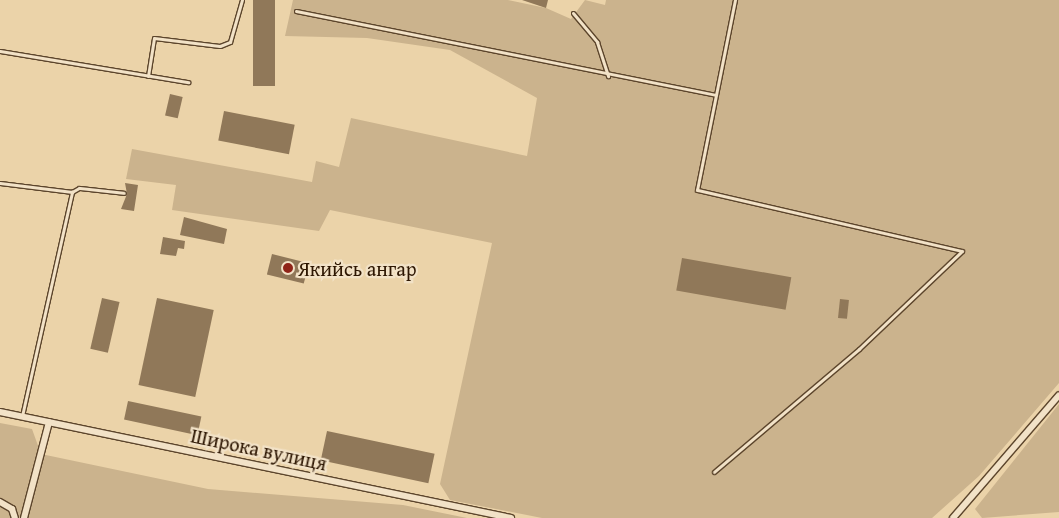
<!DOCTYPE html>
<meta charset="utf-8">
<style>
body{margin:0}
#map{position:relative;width:1059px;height:518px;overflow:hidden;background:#ebd3a9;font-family:"Gentium Book Plus",serif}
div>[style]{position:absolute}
.green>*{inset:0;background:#cbb38d}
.building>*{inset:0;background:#907859;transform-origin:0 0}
.roads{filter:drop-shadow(1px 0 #5c452c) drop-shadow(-1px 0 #5c452c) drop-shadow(0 1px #5c452c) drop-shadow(0 -1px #5c452c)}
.lane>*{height:3px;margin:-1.5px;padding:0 1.5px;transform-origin:1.5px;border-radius:1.5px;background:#f2e2c7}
.street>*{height:6px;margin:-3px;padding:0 3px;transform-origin:3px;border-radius:3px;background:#f2e2c7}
.dots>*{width:14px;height:14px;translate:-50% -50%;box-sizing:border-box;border:2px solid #f2e2c7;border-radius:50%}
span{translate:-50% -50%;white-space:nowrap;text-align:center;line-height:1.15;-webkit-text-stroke:4.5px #f2e2c7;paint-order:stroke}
.poi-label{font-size:20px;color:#2d1602}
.left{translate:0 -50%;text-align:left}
.street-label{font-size:20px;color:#2d1602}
</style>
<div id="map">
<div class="green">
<i style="clip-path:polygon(293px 0,508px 0,546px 8px,571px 19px,585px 0,605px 5px,606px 0,1059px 0,1059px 383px,979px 476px,932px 518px,542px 518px,450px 500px,440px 484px,492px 243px,330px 210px,319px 231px,172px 210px,176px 185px,126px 179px,132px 149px,312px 182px,316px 161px,339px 167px,351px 118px,527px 156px,537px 98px,450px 50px,367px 38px,285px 36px)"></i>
<i style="clip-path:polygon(1059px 404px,1059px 512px,982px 518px,975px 509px)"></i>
<i style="clip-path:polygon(0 423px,32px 429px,41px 454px,208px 489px,403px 505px,467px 518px,0 518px)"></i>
</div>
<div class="building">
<i style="left:253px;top:0;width:22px;height:86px"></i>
<i style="clip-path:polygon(522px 0,548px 0,546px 8px)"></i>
<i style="left:170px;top:94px;width:13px;height:22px;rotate:13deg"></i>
<i style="left:224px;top:111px;width:72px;height:30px;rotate:11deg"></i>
<i style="clip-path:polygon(125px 183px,138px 185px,134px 211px,121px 209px,127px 194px)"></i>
<i style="clip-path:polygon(184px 217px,227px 229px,224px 244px,180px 235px)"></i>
<i style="clip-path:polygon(163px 237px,185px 241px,184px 249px,178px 248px,176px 256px,160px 254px)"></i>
<i style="left:272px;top:254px;width:38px;height:21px;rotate:14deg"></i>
<i style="left:682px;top:258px;width:111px;height:33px;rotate:10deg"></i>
<i style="left:102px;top:298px;width:18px;height:52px;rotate:13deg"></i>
<i style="left:157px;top:298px;width:58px;height:89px;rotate:12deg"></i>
<i style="left:840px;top:299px;width:9px;height:19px;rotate:6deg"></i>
<i style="left:128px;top:401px;width:75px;height:19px;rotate:12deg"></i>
<i style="left:327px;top:431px;width:110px;height:30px;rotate:12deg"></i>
</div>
<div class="roads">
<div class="lane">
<i style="left:296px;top:11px;width:428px;rotate:11.3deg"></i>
<i style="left:573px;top:13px;width:38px;rotate:50deg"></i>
<i style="left:597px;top:42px;width:36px;rotate:72deg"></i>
<i style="left:0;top:51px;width:191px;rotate:9.4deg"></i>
<i style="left:148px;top:76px;width:38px;rotate:-81deg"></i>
<i style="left:154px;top:38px;width:66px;rotate:6.9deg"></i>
<i style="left:220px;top:46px;width:11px;rotate:-22deg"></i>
<i style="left:230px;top:42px;width:44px;rotate:-74.1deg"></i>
<i style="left:0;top:183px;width:73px;rotate:7.1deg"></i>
<i style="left:22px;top:416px;width:230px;rotate:-77.4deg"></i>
<i style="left:72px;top:192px;width:8px;rotate:-30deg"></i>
<i style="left:79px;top:188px;width:45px;rotate:6.3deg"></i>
<i style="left:714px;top:472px;width:190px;rotate:-40.3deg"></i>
<i style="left:859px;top:349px;width:142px;rotate:-43.6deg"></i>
<i style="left:962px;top:251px;width:272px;rotate:-167deg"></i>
<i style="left:697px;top:190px;width:194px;rotate:-78.7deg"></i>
</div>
<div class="street">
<i style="left:0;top:412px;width:522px;rotate:11.72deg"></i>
<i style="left:0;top:502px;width:14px;rotate:30deg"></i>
<i style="left:12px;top:509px;width:9px;rotate:72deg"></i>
<i style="left:24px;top:518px;width:99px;rotate:-75.4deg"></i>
<i style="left:953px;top:518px;width:162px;rotate:-49.2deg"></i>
</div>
</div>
<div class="dots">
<i style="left:288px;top:268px;background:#8f2418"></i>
</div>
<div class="poi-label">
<span class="left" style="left:298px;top:268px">Якийсь ангар</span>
</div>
<div class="street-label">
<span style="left:259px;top:449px;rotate:12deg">Широка вулиця</span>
</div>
</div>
